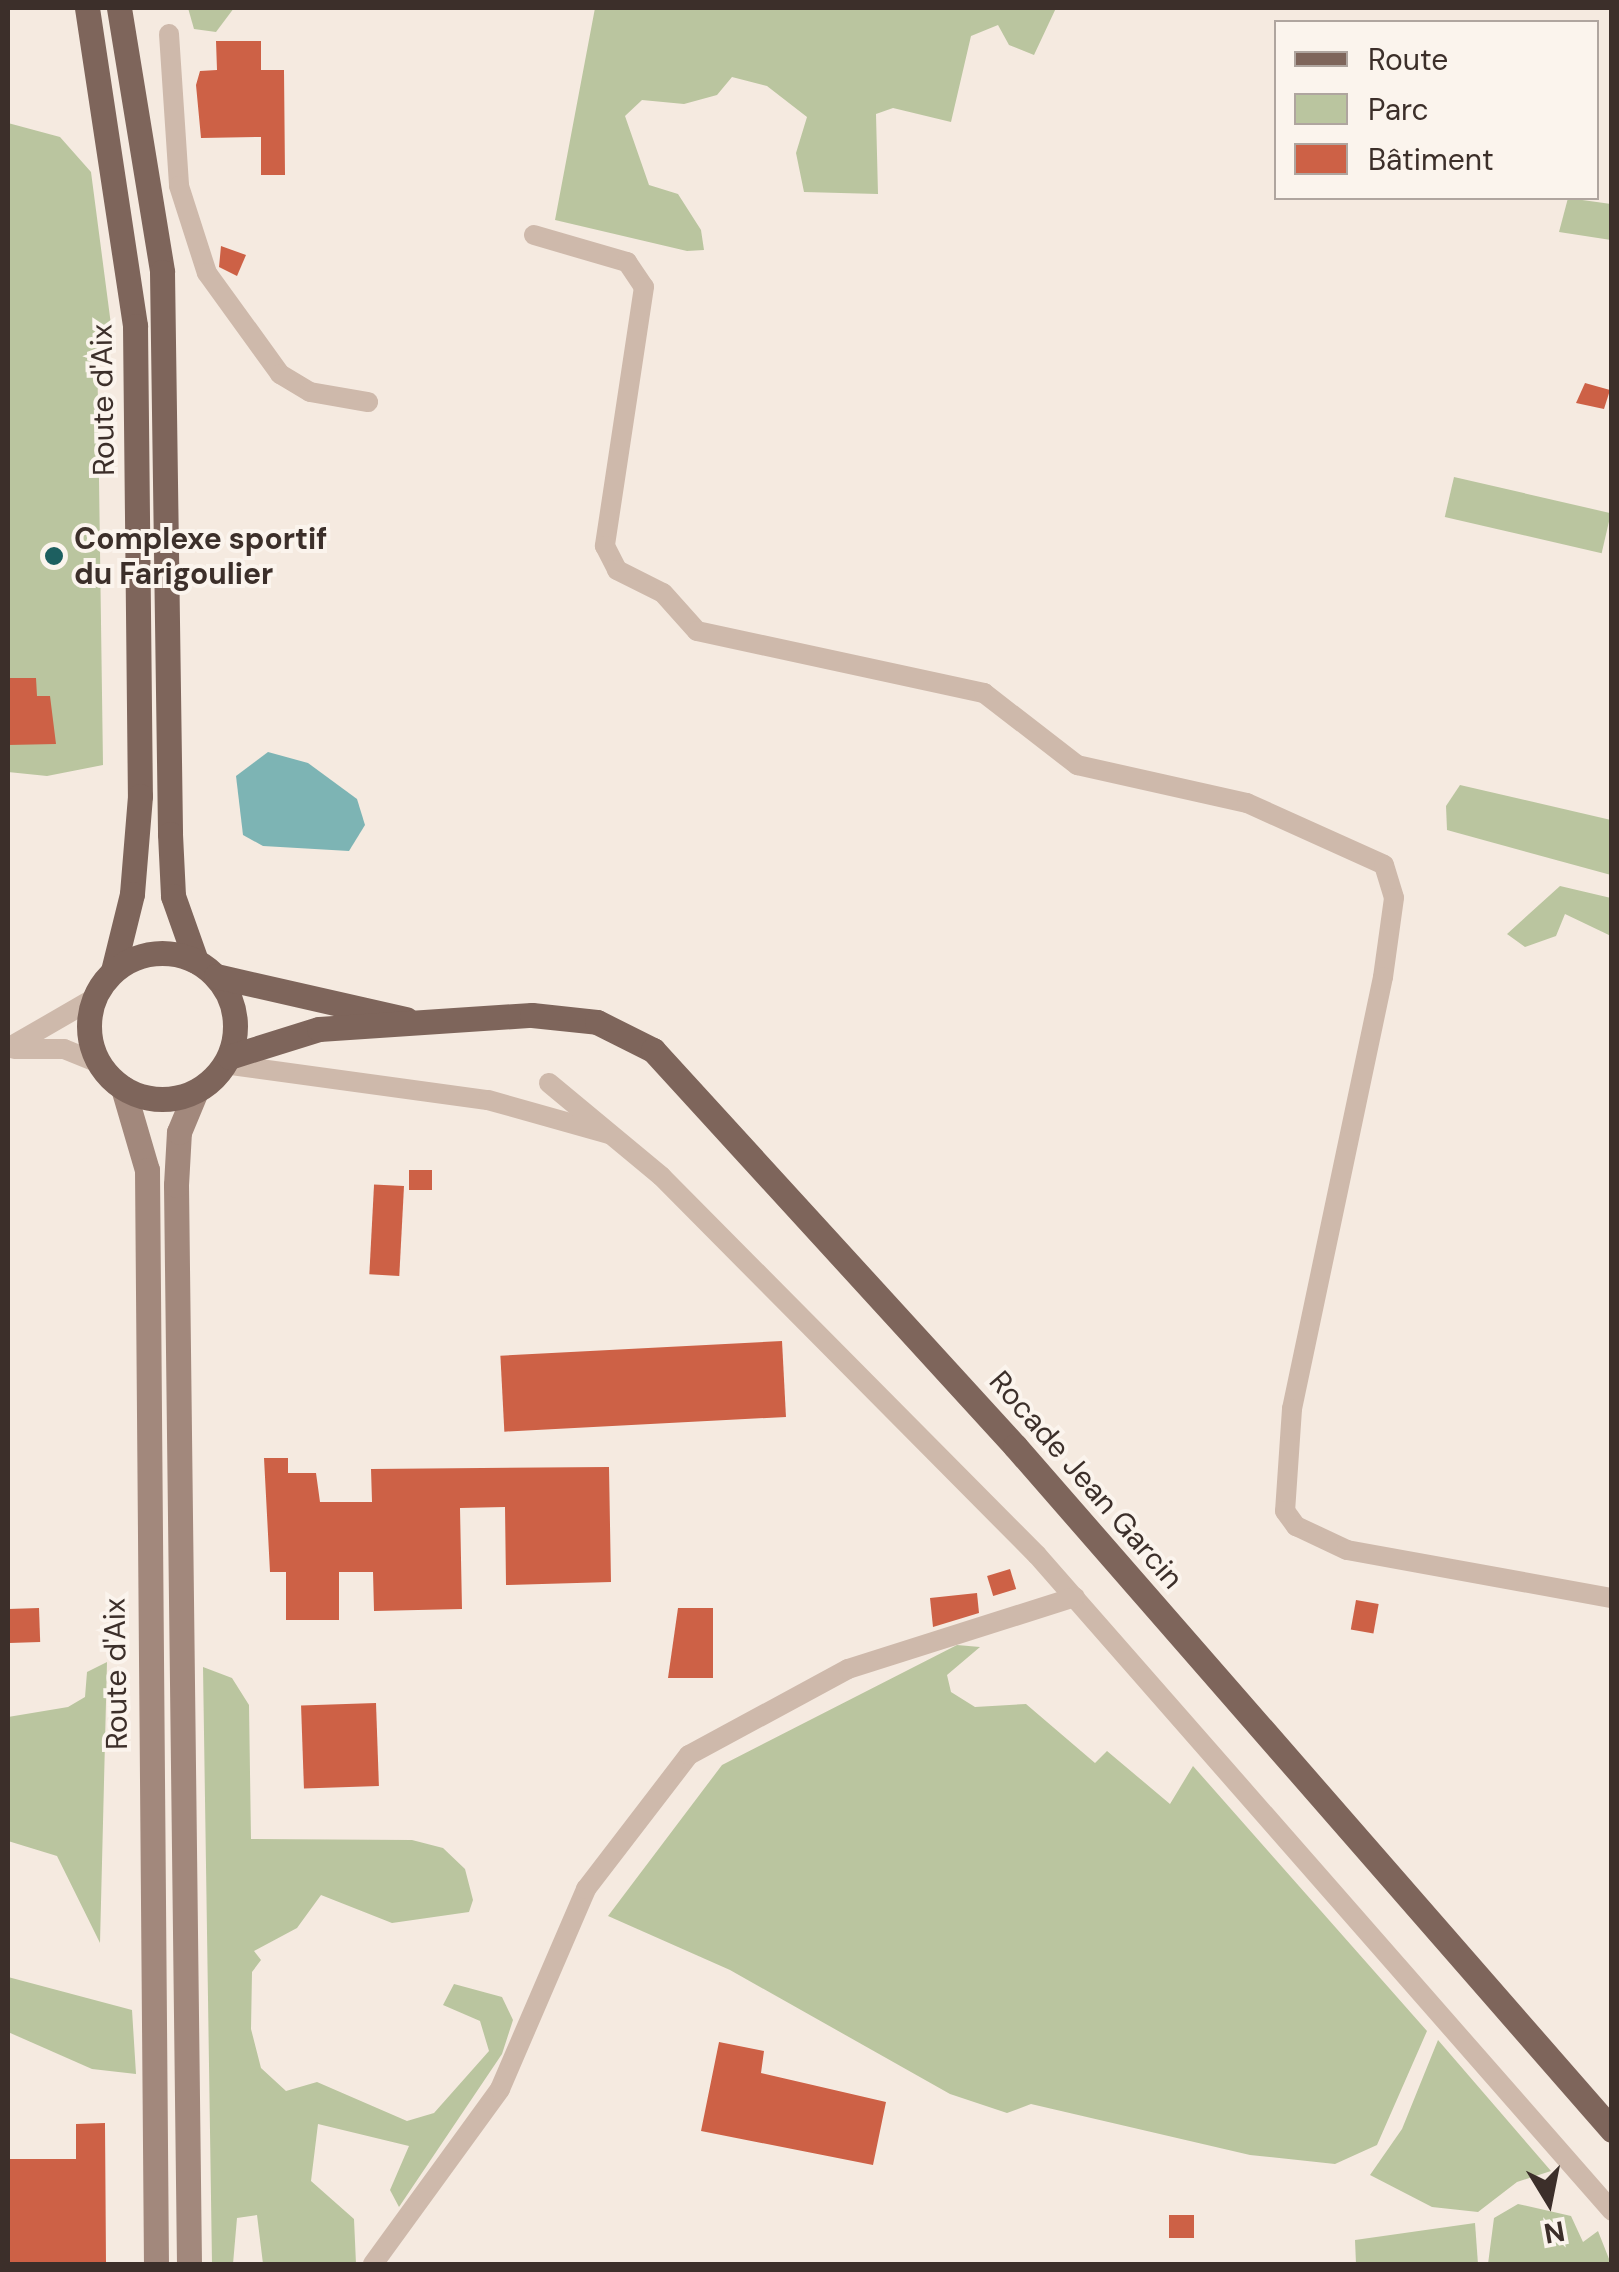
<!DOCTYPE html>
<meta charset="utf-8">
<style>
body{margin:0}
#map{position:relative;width:1619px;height:2272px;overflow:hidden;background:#f5eae0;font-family:"DM Sans",sans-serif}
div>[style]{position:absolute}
.green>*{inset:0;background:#bac59f;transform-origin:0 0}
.water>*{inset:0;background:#7db4b4}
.building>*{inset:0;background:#cd6146;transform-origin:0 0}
.minor>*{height:20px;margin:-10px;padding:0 10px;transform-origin:10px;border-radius:10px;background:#ceb9ab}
.secondary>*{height:25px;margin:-12.5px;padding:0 12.5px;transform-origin:12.5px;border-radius:12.5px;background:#a2887c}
.primary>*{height:25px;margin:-12.5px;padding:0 12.5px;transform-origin:12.5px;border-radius:12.5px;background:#7e655b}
.primary>.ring{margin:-12.5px;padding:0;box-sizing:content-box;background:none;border:25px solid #7e655b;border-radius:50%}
.dots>*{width:28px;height:28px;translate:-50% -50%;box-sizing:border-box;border:5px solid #fbf4ed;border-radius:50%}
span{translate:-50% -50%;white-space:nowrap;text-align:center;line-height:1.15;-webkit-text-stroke:8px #fbf4ed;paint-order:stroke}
.street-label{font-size:30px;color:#3c2f2a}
.poi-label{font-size:30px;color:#3c2f2a;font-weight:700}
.left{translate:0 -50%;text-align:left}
.frame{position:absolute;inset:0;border:10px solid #3c2f2a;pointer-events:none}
.legend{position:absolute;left:1274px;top:20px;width:325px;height:180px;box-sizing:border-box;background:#fbf4ed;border:2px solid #afa59f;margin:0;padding:12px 18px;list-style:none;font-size:30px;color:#3c2f2a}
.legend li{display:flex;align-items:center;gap:20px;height:50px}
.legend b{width:50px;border:2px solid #afa59f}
.north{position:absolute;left:1499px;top:2152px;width:100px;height:100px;-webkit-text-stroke:8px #fbf4ed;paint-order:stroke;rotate:170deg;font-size:28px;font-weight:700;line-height:40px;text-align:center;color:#3c2f2a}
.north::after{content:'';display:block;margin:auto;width:35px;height:45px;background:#3c2f2a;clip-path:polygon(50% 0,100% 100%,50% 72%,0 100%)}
</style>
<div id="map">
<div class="green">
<i style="clip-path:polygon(188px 8px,234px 8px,216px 32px,194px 29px)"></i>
<i style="clip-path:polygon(595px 8px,1056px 8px,1034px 55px,1009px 45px,998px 25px,971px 36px,951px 122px,893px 108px,876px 114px,878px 194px,804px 192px,796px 153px,807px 117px,767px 86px,732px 77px,717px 95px,684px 104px,642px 100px,625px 116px,649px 185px,678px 194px,701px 230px,704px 250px,687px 251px,555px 220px)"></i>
<i style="clip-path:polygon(8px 123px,60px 137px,91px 172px,113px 340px,105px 347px,97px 336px,103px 765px,47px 776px,8px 772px)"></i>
<i style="clip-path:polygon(1568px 198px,1611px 204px,1611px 240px,1559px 232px)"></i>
<i style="left:1454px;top:477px;width:161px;height:41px;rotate:13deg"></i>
<i style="clip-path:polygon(1460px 785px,1611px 820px,1611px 875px,1447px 830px,1446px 806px)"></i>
<i style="clip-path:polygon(1560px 886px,1611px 898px,1611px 936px,1565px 914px,1556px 936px,1525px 947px,1507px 934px)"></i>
<i style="clip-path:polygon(957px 1645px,980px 1647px,947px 1675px,951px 1692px,975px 1707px,1026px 1704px,1095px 1763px,1107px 1751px,1170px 1804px,1193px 1766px,1427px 2031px,1377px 2145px,1335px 2164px,1250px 2155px,1031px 2104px,1007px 2113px,950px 2094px,730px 1970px,608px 1916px,722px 1765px)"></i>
<i style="clip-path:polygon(107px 1662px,100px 1943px,57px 1856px,8px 1841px,8px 1717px,68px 1707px,85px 1697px,87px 1672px)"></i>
<i style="clip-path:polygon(203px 1667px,232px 1678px,249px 1705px,251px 1839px,412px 1840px,443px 1848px,465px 1869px,473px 1900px,469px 1912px,392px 1923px,321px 1895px,297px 1928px,254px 1951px,261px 1960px,252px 1972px,251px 2029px,261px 2068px,286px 2091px,317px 2082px,407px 2121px,434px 2113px,489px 2051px,480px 2021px,443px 2005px,454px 1984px,502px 1997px,513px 2020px,502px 2054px,399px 2207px,390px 2190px,409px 2146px,318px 2124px,311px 2181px,354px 2219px,356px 2264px,263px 2264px,257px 2215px,237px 2218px,233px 2264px,212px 2264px)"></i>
<i style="clip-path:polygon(8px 1977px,132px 2010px,136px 2074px,92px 2069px,8px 2032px)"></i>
<i style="clip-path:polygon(1438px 2040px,1551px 2171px,1517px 2182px,1478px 2212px,1432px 2207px,1370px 2175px,1402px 2129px)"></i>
<i style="clip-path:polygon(1518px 2204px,1571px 2216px,1583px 2242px,1598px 2231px,1611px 2264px,1488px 2264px,1494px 2218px)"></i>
<i style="clip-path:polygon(1475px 2223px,1478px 2264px,1356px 2264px,1355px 2240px)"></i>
</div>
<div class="water">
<i style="clip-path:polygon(268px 752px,308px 763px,357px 799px,365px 825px,349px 851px,263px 846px,243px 835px,236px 776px)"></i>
</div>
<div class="building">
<i style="clip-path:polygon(216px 41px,261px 41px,261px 70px,284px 70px,285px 175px,261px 175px,261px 137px,201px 138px,196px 85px,200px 71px,217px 70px)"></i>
<i style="clip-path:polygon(221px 246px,246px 255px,237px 276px,219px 267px)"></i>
<i style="clip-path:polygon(1585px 383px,1610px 390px,1604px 409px,1576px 403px)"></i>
<i style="clip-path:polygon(8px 678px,36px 678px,37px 696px,50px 696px,56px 744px,8px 745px)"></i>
<i style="left:409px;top:1170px;width:23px;height:20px"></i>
<i style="left:404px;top:1186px;width:90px;height:30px;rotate:93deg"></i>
<i style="left:782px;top:1341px;width:76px;height:282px;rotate:87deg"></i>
<i style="clip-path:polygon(264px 1458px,288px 1458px,288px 1473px,316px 1473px,320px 1502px,372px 1502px,371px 1469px,609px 1467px,611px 1582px,506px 1585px,505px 1507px,460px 1508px,462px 1609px,374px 1611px,373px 1572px,339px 1572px,339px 1620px,286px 1620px,286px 1572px,270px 1572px)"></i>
<i style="left:1010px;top:1569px;width:21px;height:24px;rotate:73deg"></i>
<i style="clip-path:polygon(977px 1593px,979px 1613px,933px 1627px,930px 1598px)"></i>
<i style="left:1356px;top:1600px;width:23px;height:30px;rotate:10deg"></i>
<i style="left:39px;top:1608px;width:34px;height:31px;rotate:88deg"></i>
<i style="clip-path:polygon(678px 1608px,713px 1608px,713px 1678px,668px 1678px)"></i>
<i style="left:376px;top:1703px;width:83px;height:75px;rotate:88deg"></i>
<i style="clip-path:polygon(719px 2042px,764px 2051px,761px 2073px,886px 2102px,873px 2165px,701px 2131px)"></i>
<i style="clip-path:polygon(105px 2123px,106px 2264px,8px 2264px,8px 2159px,76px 2159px,76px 2124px)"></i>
<i style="left:1169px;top:2215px;width:25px;height:23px"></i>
</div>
<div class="minor">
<i style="left:169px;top:34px;width:152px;rotate:86.2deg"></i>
<i style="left:179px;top:186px;width:91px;rotate:72.2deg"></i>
<i style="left:207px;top:273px;width:125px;rotate:54.1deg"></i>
<i style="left:280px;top:374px;width:35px;rotate:31deg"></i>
<i style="left:310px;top:392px;width:59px;rotate:9.8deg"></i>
<i style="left:534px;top:235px;width:97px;rotate:16.2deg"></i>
<i style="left:627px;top:262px;width:30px;rotate:56deg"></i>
<i style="left:644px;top:287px;width:262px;rotate:98.6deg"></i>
<i style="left:605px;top:546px;width:27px;rotate:63deg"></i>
<i style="left:617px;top:570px;width:51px;rotate:26.6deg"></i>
<i style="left:663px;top:593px;width:51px;rotate:48.2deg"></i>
<i style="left:697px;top:631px;width:294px;rotate:12.2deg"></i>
<i style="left:984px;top:693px;width:118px;rotate:37.7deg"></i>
<i style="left:1077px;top:765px;width:174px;rotate:12.6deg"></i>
<i style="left:1247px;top:803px;width:150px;rotate:24.3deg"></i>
<i style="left:1384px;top:865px;width:34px;rotate:73deg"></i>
<i style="left:1394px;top:898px;width:80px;rotate:97.9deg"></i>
<i style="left:1383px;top:977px;width:441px;rotate:101.9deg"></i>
<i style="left:1292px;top:1409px;width:102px;rotate:93.9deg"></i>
<i style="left:1285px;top:1511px;width:19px;rotate:54deg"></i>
<i style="left:1296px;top:1526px;width:56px;rotate:25.2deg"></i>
<i style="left:1347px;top:1550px;width:269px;rotate:10.3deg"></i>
<i style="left:8px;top:1048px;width:98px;rotate:-30deg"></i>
<i style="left:14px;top:1049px;width:50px"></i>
<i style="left:64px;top:1049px;width:38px;rotate:22deg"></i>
<i style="left:224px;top:1064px;width:266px;rotate:7.8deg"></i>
<i style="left:488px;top:1100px;width:126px;rotate:15.7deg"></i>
<i style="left:549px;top:1083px;width:146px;rotate:39.7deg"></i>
<i style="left:661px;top:1176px;width:534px;rotate:45.23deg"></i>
<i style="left:1037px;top:1555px;width:872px;rotate:48.76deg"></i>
<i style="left:373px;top:2264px;width:216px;rotate:-54deg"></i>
<i style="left:500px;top:2089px;width:218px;rotate:-66.7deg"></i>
<i style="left:586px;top:1889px;width:169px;rotate:-52.5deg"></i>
<i style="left:689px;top:1755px;width:181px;rotate:-28.4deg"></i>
<i style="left:848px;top:1669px;width:238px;rotate:-17.6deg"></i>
</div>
<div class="secondary">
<i style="left:123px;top:1088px;width:85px;rotate:73.7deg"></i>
<i style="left:147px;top:1170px;width:1094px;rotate:89.53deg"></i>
<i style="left:189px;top:2264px;width:1079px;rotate:-90.69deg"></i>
<i style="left:176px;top:1185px;width:53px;rotate:-86.8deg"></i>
<i style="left:179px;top:1132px;width:44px;rotate:-67.5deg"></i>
</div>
<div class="primary">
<i style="left:87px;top:8px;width:322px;rotate:81.4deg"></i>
<i style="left:135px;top:326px;width:470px;rotate:89.4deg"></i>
<i style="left:140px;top:796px;width:98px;rotate:94.7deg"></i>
<i style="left:132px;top:894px;width:79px;rotate:103.9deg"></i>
<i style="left:119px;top:8px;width:267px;rotate:80.7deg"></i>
<i style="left:162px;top:272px;width:562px;rotate:89.18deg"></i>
<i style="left:170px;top:834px;width:62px;rotate:87.2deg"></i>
<i style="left:173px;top:896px;width:69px;rotate:70.5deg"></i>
<i class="ring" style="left:89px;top:953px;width:121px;height:121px"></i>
<i style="left:216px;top:976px;width:195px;rotate:12.8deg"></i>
<i style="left:229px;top:1057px;width:94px;rotate:-17.3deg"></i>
<i style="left:319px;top:1029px;width:213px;rotate:-3.8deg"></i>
<i style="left:532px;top:1015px;width:65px;rotate:6.1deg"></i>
<i style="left:597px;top:1022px;width:63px;rotate:26.6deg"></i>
<i style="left:653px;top:1050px;width:537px;rotate:47.57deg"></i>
<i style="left:1015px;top:1446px;width:908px;rotate:48.89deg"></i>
</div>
<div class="dots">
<i style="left:54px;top:556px;background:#1d5f60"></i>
</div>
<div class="street-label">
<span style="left:103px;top:400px;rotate:-91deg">Route d'Aix</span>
<span style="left:1086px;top:1480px;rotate:49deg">Rocade Jean Garcin</span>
<span style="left:116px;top:1674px;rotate:-91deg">Route d'Aix</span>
</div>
<div class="poi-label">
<span class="left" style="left:74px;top:556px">Complexe sportif<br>du Farigoulier</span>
</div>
<div class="frame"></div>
<ul class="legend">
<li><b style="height:12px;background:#7e655b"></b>Route</li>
<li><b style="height:28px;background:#bac59f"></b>Parc</li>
<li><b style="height:28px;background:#cd6146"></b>Bâtiment</li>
</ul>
<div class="north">N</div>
</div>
